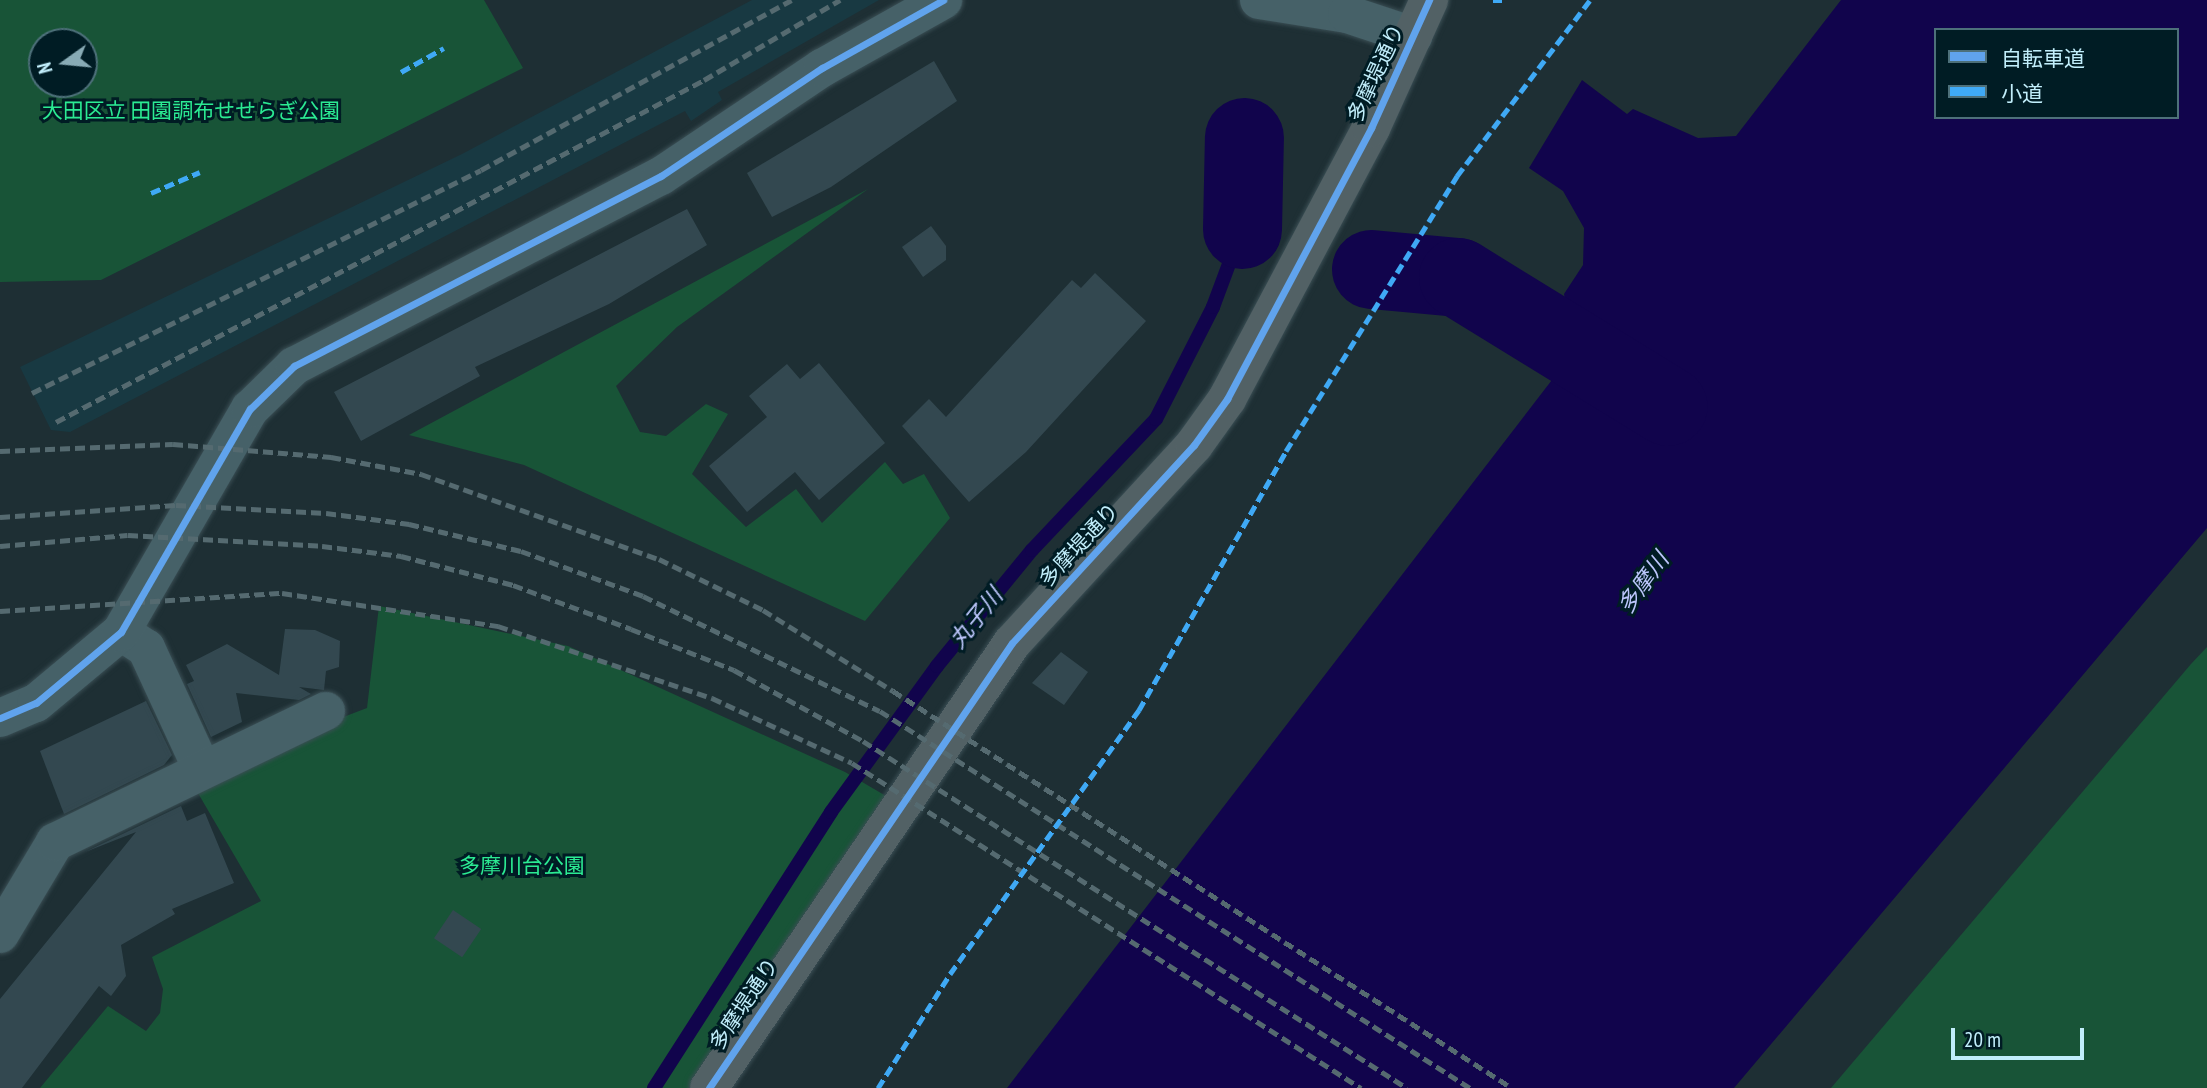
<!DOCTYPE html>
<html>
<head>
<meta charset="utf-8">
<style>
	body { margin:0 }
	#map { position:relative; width:2207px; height:1088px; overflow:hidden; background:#1e2f34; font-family:"PT Sans Narrow","Noto Sans JP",sans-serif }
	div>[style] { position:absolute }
	.built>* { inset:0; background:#183942 }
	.green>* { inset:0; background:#185437 }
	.water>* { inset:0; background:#11044c }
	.stream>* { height:14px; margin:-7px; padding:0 7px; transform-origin:7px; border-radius:7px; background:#11044c }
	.river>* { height:79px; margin:-39.5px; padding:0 39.5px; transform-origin:39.5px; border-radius:39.5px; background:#11044c }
	.building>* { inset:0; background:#334850; transform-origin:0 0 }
	.roads { filter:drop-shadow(0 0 2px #3a4e54) drop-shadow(0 0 2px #3a4e54) }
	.minor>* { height:38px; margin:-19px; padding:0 19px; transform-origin:19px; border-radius:19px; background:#466168 }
	.major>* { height:38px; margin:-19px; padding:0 19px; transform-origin:19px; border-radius:19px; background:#526165 }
	.rail>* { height:5px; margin-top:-2.5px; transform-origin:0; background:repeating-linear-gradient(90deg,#556a70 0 10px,transparent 0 15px) }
	.quiet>* { height:5px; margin-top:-2.5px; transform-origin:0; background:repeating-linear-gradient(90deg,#3fa9f5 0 10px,transparent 0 15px) }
	.cycleway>* { height:7px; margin:-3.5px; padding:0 3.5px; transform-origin:3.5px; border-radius:3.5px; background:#60a3ed }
	span { translate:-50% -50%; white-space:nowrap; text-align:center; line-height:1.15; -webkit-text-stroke:6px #001c24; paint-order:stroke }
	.street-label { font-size:21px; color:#c1eefb }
	.park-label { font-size:21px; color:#2beb93 }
	.water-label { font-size:23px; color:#bcc6fc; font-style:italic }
	.legend { position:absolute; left:1934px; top:28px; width:245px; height:91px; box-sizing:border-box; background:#001c24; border:2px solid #4d707a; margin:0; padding:9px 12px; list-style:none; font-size:21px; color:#c1eefb }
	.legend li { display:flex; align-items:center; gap:14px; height:35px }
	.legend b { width:35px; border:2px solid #4d707a }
	.north { position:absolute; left:28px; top:28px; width:70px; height:70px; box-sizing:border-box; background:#001c24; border:2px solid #4d707a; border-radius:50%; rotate:255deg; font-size:19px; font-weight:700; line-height:28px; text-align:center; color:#c1eefb }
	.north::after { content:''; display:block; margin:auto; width:24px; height:32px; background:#88abb5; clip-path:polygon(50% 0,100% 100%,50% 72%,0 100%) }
	.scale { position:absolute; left:1951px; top:1028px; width:133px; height:32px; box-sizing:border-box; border:4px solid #c1eefb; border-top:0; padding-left:9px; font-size:21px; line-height:24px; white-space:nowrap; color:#c1eefb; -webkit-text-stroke:5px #001c24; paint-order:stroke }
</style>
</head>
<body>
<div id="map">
	<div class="built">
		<i style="clip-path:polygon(752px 0,879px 0,718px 92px,722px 100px,691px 121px,685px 111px,70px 432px,51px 430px,20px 367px,462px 154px)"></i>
	</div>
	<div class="green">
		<i style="clip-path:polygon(evenodd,0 0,484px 0,523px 68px,101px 280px,0 282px,0 0,42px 42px,84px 42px,84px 84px,42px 84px,42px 42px)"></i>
		<i style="clip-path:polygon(868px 189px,677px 327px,616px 386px,640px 432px,666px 436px,706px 404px,728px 414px,692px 474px,746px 527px,796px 489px,822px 523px,885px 462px,903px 484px,924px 474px,950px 518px,865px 621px,524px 465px,409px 435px)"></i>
		<i style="clip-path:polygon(379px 606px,568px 646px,845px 772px,898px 803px,709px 1088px,40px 1088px,108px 1006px,146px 1031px,160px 1013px,163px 989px,152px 957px,261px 901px,188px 776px,367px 708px)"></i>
		<i style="clip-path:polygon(2207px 647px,2207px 1088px,1831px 1088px,2191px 664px)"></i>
	</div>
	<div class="water">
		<i style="clip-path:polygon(evenodd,1841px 0,2207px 0,2207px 528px,1734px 1088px,1007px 1088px,1575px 350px,1564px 294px,1583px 265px,1584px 228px,1563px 191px,1529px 168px,1582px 80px,1627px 114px,1633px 109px,1698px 138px,1736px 136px,1841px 0,1936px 30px,2177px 30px,2177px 117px,1936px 117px,1936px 30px)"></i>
	</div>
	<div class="stream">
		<i style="left:654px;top:1088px;width:328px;rotate:-57.3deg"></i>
		<i style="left:831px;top:812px;width:180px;rotate:-54deg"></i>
		<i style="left:937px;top:666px;width:150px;rotate:-50.7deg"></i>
		<i style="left:1032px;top:550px;width:180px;rotate:-46.6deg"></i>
		<i style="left:1156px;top:419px;width:126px;rotate:-63deg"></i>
		<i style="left:1213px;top:307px;width:83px;rotate:-69.6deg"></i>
		<i style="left:1242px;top:229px;width:18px;rotate:-3deg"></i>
	</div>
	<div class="river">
		<i style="left:1242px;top:229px;width:92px;rotate:-88.8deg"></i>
		<i style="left:1371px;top:269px;width:87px;rotate:5.3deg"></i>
		<i style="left:1458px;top:277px;width:246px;rotate:31.6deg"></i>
	</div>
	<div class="building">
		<i style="clip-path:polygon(934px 61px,957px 101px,831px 187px,772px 217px,747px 173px)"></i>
		<i style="clip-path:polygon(687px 209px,707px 245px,609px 304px,475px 367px,480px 376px,361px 441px,334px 392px)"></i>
		<i style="clip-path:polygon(931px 226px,946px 246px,946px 260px,923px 277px,902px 247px)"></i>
		<i style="clip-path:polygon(1095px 273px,1146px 321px,1026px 452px,969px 502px,902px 426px,929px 399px,946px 417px,1072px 280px,1081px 288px)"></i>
		<i style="clip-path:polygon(819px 363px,885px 443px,819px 500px,795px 472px,747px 512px,709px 466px,767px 417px,749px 396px,787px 364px,800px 379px)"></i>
		<i style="clip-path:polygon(285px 629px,315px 630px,340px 641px,339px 667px,326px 671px,324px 690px,299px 687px,311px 694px,299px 700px,236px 693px,242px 722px,211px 737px,187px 684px,194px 681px,186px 665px,227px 644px,279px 675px)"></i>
		<i style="clip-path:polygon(1061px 652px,1088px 672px,1064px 705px,1032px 683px)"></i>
		<i style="clip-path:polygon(146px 701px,172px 755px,164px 765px,64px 814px,40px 751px)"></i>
		<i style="clip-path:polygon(181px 806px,187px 821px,205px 813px,234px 883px,172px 909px,175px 914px,121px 945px,126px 976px,111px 996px,99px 986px,22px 1088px,0 1088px,0 999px,136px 832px,85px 852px)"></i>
		<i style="left:453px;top:910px;width:34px;height:34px;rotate:34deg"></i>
	</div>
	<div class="roads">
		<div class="minor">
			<i style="left:1259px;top:0;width:89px;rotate:9deg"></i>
			<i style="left:1347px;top:14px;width:70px;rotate:18.4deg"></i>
			<i style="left:121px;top:632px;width:30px;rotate:33deg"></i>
			<i style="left:146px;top:648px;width:133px;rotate:65.2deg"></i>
			<i style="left:0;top:718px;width:39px;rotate:-23deg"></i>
			<i style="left:36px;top:703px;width:111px;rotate:-39.9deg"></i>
			<i style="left:121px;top:632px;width:258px;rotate:-60deg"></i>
			<i style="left:250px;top:409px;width:62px;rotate:-44.3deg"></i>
			<i style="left:294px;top:366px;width:413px;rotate:-27.4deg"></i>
			<i style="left:661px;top:176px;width:194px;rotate:-33.9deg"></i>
			<i style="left:822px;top:68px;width:139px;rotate:-29.3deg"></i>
			<i style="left:0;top:934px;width:107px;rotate:-59.1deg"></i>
			<i style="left:55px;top:842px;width:301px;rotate:-25.8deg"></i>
		</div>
		<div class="major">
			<i style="left:709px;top:1088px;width:538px;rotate:-55.75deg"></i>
			<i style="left:1012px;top:643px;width:269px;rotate:-47.4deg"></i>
			<i style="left:1194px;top:445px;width:57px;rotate:-54.3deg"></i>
			<i style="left:1227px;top:399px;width:307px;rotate:-62deg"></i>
			<i style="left:1371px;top:128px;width:141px;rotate:-65.6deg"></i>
		</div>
	</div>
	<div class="rail">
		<i style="left:32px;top:393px;width:501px;rotate:-26.41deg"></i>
		<i style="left:481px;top:170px;width:354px;rotate:-28.7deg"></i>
		<i style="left:56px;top:422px;width:733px;rotate:-27.82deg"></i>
		<i style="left:704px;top:80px;width:158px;rotate:-30.5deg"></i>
		<i style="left:0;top:451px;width:173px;rotate:-2.3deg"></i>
		<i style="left:173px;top:444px;width:159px;rotate:4.7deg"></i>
		<i style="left:331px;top:457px;width:92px;rotate:10.7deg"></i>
		<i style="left:421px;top:474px;width:253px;rotate:19.7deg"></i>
		<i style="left:659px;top:559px;width:116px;rotate:26.1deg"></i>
		<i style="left:763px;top:610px;width:153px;rotate:31.9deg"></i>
		<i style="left:893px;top:691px;width:735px;rotate:32.67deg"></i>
		<i style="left:0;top:517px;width:176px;rotate:-3.9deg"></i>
		<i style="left:176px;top:505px;width:150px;rotate:3.1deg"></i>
		<i style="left:326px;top:513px;width:84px;rotate:7.5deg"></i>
		<i style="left:409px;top:524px;width:115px;rotate:13.6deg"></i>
		<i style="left:521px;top:551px;width:130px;rotate:20.2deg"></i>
		<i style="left:643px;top:596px;width:263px;rotate:25.9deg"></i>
		<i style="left:880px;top:711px;width:700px;rotate:32.58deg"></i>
		<i style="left:0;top:546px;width:128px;rotate:-4.9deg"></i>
		<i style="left:128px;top:535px;width:194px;rotate:3.2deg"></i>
		<i style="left:322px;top:546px;width:80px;rotate:7.2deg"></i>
		<i style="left:401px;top:556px;width:116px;rotate:14.5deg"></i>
		<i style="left:513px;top:585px;width:126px;rotate:20.4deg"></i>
		<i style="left:631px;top:629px;width:111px;rotate:21.7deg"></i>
		<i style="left:734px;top:670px;width:147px;rotate:28.8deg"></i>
		<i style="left:863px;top:741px;width:645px;rotate:32.53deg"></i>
		<i style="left:0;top:611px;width:283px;rotate:-3.7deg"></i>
		<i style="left:282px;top:593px;width:219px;rotate:8.7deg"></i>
		<i style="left:498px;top:626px;width:226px;rotate:18.6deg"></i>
		<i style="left:712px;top:698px;width:154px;rotate:24.9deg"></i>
		<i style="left:852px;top:763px;width:604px;rotate:32.56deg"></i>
	</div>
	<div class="quiet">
		<i style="left:1493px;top:0;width:9px"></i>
		<i style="left:401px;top:72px;width:49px;rotate:-29.2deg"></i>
		<i style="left:151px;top:193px;width:53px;rotate:-23.2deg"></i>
		<i style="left:878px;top:1088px;width:135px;rotate:-57.7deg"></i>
		<i style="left:950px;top:974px;width:325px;rotate:-54.4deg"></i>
		<i style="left:1139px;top:710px;width:298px;rotate:-60.4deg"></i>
		<i style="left:1286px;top:451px;width:324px;rotate:-58.1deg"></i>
		<i style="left:1457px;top:176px;width:221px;rotate:-52.9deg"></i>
	</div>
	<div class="cycleway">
		<i style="left:0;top:718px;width:39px;rotate:-23deg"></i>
		<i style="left:36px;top:703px;width:111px;rotate:-39.9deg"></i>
		<i style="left:121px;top:632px;width:258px;rotate:-60deg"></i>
		<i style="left:250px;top:409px;width:62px;rotate:-44.3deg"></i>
		<i style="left:294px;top:366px;width:413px;rotate:-27.4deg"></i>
		<i style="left:661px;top:176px;width:194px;rotate:-33.9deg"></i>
		<i style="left:822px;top:68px;width:139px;rotate:-29.3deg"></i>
		<i style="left:709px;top:1088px;width:538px;rotate:-55.75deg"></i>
		<i style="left:1012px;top:643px;width:269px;rotate:-47.4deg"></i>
		<i style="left:1194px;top:445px;width:57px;rotate:-54.3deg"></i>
		<i style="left:1227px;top:399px;width:307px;rotate:-62deg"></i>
		<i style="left:1371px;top:128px;width:141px;rotate:-65.6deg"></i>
	</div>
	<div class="street-label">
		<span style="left:1376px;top:73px;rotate:-65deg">多摩堤通り</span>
		<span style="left:1079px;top:545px;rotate:-47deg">多摩堤通り</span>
		<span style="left:744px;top:1004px;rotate:-56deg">多摩堤通り</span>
	</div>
	<div class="park-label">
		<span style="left:191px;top:111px">大田区立 田園調布せせらぎ公園</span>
		<span style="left:522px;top:866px">多摩川台公園</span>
	</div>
	<div class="water-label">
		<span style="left:1643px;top:583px;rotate:-54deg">多摩川</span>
		<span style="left:976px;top:618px;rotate:-51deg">丸子川</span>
	</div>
	<ul class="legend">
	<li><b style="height:9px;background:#60a3ed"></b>自転車道</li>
	<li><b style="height:9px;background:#3fa9f5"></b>小道</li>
	</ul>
	<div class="north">N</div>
	<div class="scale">20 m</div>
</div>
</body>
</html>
